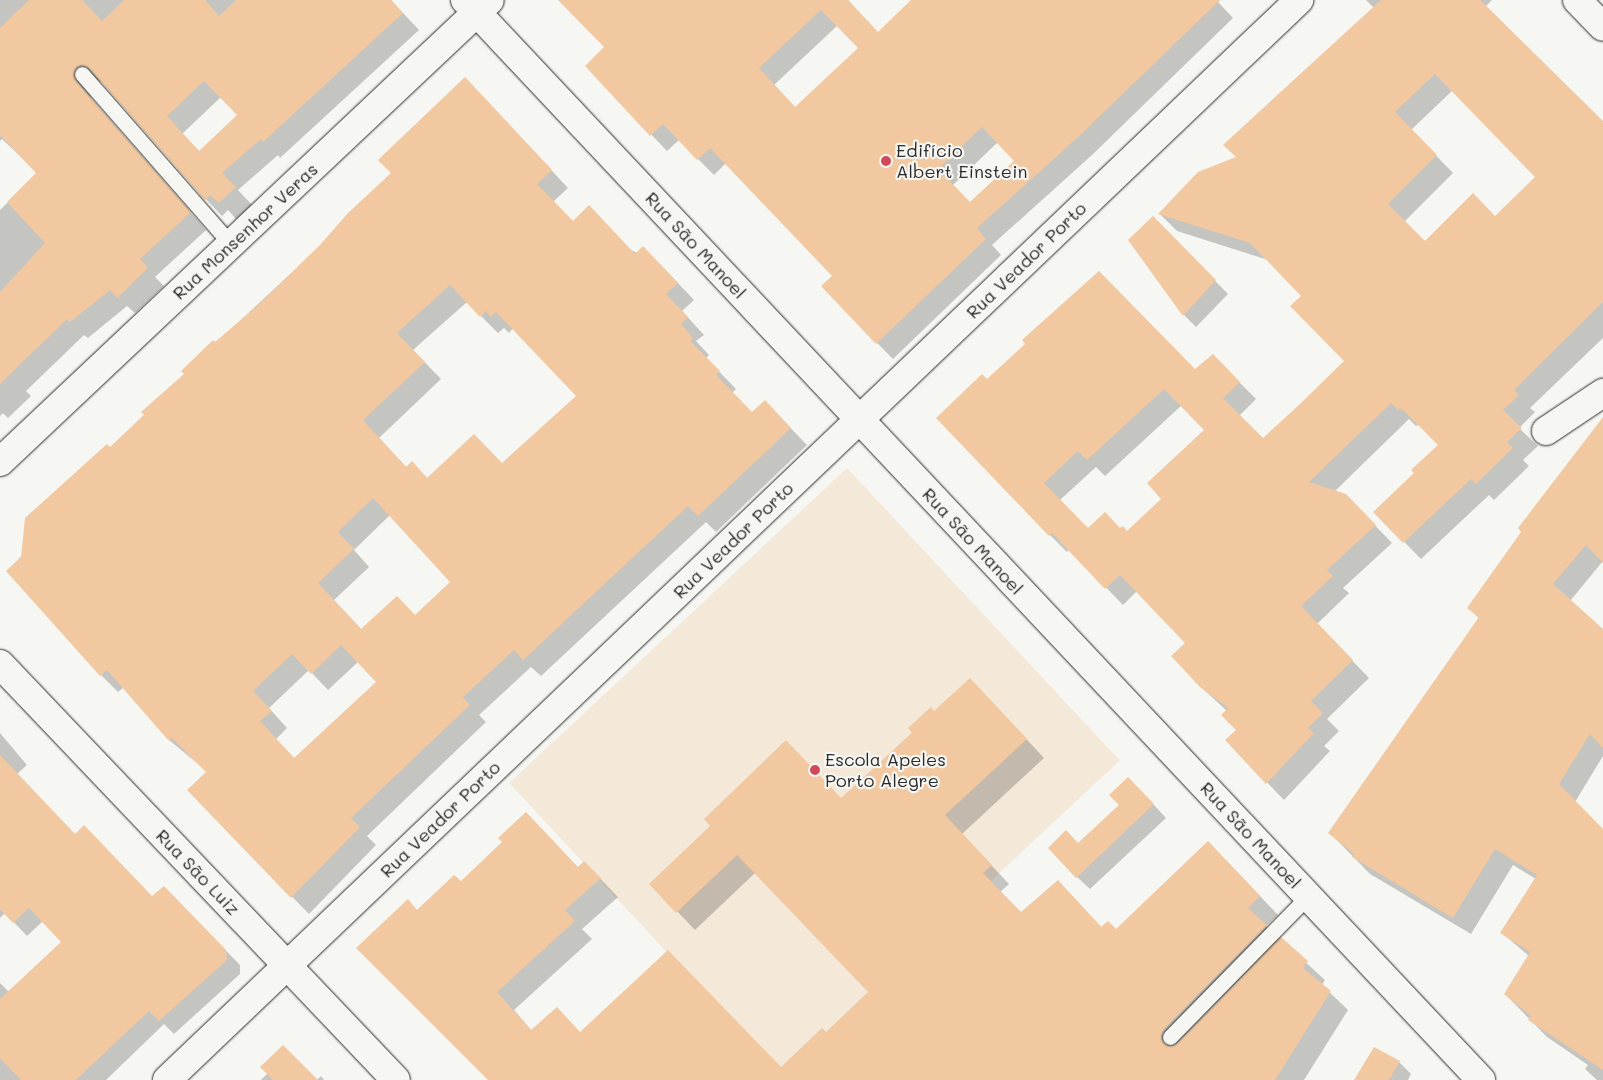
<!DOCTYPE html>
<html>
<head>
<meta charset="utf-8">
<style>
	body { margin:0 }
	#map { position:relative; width:1603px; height:1080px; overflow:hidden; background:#f6f6f2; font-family:Mali,sans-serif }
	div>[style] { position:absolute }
	.built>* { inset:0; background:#f4e8d9; transform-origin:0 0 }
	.shadow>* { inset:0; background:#0003 }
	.building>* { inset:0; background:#f1c8a0 }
	.roads { filter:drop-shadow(0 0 1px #2b2b2b) drop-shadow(0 0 1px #2b2b2b) }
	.lane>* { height:15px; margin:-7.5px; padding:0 7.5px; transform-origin:7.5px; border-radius:7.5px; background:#f6f6f2 }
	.street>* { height:28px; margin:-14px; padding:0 14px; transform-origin:14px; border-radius:14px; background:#f6f6f2 }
	.secondary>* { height:28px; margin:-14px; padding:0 14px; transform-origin:14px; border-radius:14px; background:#f6f6f2 }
	.dots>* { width:14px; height:14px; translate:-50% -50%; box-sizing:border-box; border:2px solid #f6f6f2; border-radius:50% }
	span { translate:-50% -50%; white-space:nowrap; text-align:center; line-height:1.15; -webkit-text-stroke:4.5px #f6f6f2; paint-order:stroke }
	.poi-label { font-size:18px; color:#2b2b2b }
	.left { translate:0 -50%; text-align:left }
	.street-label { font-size:18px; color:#2b2b2b }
</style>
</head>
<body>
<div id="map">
	<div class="built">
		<i style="left:847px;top:468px;width:400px;height:462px;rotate:47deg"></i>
	</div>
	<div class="shadow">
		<i style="clip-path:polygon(evenodd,0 0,391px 0,419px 30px,280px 158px,278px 155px,238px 190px,252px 205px,236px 219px,228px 210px,222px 216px,206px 199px,104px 83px,98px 81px,92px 84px,91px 98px,206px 230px,155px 277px,164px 286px,135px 313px,127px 306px,88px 338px,84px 335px,26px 391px,31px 396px,8px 418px,3px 413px,0 416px,0 210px,38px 173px,2px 139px,0 141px,0 0,221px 97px,239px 115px,200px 152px,182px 134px,221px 97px)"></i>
		<i style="clip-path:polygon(evenodd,560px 0,848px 0,878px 33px,913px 0,1220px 0,1218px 2px,1233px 18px,1092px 155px,992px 245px,1001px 255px,893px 359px,822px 287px,833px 276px,726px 163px,714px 175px,679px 140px,667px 151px,586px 66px,606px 47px,560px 0,838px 25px,859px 48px,796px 108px,774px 85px,838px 25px,560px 0,998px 142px,1016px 161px,970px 204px,953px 185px,998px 142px)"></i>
		<i style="clip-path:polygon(evenodd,1366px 0,1492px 0,1486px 6px,1603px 123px,1603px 338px,1530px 408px,1535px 412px,1519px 428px,1538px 446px,1523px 460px,1529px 466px,1494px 500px,1489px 495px,1421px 559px,1375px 512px,1416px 474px,1439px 445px,1419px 424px,1416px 426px,1409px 419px,1334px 492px,1363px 513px,1392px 543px,1343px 588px,1349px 593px,1317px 624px,1369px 678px,1327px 719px,1339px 731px,1324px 746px,1330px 751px,1284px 800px,1226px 740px,1237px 730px,1227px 711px,1201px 687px,1187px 643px,1137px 591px,1123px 605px,1069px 549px,1067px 552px,1050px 535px,987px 381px,1195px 371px,1230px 373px,1256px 399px,1239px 416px,1263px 440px,1346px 361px,1303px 296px,1268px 260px,1177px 231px,1160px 214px,1238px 158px,1374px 8px,1366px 0,1453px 90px,1537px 177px,1496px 217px,1425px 243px,1404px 222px,1453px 173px,1411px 130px,1453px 90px,1366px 0,1182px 405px,1206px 430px,1163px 499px,1127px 532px,1088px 530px,1060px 500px,1096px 467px,1105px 476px,1182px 405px)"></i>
		<i style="clip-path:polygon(evenodd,482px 96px,568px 188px,553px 202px,573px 222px,660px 264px,694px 300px,682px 311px,704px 335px,696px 341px,709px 355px,706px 358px,736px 389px,732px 393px,752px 414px,781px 418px,807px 445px,716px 532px,706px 522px,541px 676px,531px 667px,479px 715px,486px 722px,367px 836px,376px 845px,309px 914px,188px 790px,208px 772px,169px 740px,124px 687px,118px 692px,101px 675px,8px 572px,110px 449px,215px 344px,482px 96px,467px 302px,498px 333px,504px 328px,509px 333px,513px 328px,578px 396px,502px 464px,428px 479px,412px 463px,407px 468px,379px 438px,441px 379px,413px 350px,467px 302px,482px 96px,390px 515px,451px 582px,415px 616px,362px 630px,334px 600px,369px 567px,354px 550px,390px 515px,482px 96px,358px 662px,377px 682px,295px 759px,276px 739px,287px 728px,269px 708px,309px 670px,328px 690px,358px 662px)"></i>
		<i style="clip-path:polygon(1153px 217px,1228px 294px,1196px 327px,1184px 315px)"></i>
		<i style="clip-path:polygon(1603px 445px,1603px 561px,1570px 601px,1603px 630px,1603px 756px,1575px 802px,1603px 830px,1603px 1080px,1597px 1080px,1585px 1069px,1588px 1065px,1547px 1037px,1505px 994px,1529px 956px,1502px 933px,1536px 879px,1513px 865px,1471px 934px,1370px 874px,1330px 833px,1480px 619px,1468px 608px)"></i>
		<i style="clip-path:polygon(970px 679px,1044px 758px,962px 834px,1009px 884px,1000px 892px,1021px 914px,1076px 900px,1102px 928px,1116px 931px,1226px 860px,1278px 915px,1266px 926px,1325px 980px,1322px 985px,1348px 1010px,1304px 1080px,490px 1080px,418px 911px,461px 883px,578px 868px,584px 862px,618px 897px,582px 929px,592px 939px,514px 1010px,532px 1031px,581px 1033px,781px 1069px,826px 1034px,870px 992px,756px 872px,695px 930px,651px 884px,841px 799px)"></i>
		<i style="clip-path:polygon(0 733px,27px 765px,17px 774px,75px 835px,153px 898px,164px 887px,240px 965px,240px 974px,174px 1034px,164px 1024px,106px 1080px,0 1080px,0 983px,9px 992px,63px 942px,43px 921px,27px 936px,5px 913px,0 918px)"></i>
		<i style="clip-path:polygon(1141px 791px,1166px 818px,1090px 889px,1077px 877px,1078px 845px)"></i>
		<i style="clip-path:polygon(1399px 1062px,1411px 1074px,1408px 1080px,1355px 1080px)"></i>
		<i style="clip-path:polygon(268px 1073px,316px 1080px,261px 1080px)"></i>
		<i style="clip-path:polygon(321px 1076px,324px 1080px,317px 1080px)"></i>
	</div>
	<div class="building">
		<i style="clip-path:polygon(evenodd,29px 0,82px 0,102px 21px,124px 0,205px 0,219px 16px,236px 0,391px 0,403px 13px,263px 142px,261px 139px,222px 173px,236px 187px,219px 203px,210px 195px,205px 200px,89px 68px,81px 65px,76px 67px,75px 80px,191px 212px,140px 259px,148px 268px,117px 298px,110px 290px,70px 322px,67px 319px,0 384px,0 292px,45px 243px,7px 202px,36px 173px,0 135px,0 28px,29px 0,204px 81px,237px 115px,199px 151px,167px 116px,204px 81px)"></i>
		<i style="clip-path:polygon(evenodd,558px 0,848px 0,878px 32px,911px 0,1220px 0,1076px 139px,977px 228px,986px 239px,876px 344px,821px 286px,832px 276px,710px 148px,697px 160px,663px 124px,650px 136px,585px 66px,604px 47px,558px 0,821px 10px,858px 48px,795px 107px,759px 68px,821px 10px,558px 0,982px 127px,1014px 161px,970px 202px,938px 169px,982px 127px)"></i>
		<i style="clip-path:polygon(evenodd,1381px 0,1480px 0,1603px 121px,1603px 302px,1514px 390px,1519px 395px,1503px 410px,1522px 428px,1507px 442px,1513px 448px,1476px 484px,1471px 479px,1403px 543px,1373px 512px,1414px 473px,1411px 470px,1438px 445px,1401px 408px,1398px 410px,1391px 403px,1309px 482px,1346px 494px,1376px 525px,1327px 570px,1333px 576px,1301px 606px,1353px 660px,1311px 701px,1323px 713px,1308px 728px,1314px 733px,1266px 784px,1225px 740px,1236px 730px,1221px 715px,1228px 708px,1200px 687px,1171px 656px,1185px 643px,1120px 575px,1105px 589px,1052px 533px,1049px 536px,936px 418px,982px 374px,987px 379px,1025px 344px,1022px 340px,1099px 271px,1195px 369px,1213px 354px,1240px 382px,1223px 398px,1263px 438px,1299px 405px,1344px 361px,1290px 306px,1301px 296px,1250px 243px,1158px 214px,1198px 172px,1236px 157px,1223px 145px,1381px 0,1435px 74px,1535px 177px,1495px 216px,1473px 193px,1425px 241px,1388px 204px,1437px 155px,1395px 112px,1435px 74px,1381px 0,1164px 389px,1204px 430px,1147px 483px,1161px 499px,1127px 531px,1123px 526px,1120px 528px,1105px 512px,1088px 528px,1044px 483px,1078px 451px,1087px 460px,1164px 389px)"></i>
		<i style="clip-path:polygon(evenodd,465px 77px,552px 170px,537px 184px,573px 221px,589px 205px,635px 254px,643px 246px,678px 283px,666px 294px,688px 317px,681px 324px,693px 338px,690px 341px,720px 371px,716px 375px,752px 412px,765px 400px,791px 428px,698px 516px,688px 506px,523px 660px,514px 650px,463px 697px,470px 705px,351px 818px,360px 827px,291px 898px,187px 790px,206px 772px,172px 738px,169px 741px,107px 670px,100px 676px,6px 571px,21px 557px,25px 518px,107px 444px,110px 447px,144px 415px,141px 412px,184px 374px,181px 371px,213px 340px,215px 342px,256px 307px,320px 245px,348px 213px,391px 173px,378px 160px,465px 77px,450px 285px,480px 317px,486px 311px,491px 317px,496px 312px,576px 396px,502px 463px,474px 434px,427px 478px,412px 461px,406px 467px,363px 420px,425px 362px,397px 333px,450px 285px,465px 77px,373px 498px,450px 582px,415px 615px,397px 596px,361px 629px,318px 583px,354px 549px,338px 532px,373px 498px,465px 77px,341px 645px,376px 682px,294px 758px,260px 721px,272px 711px,253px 691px,292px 654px,311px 674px,341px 645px)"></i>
		<i style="clip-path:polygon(1153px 216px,1216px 280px,1183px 316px,1128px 240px)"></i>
		<i style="clip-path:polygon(1603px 417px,1603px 563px,1586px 545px,1553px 584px,1603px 629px,1603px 748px,1590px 734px,1559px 784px,1603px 829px,1603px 1070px,1528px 1020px,1531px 1016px,1504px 994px,1530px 952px,1500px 933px,1537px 875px,1495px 849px,1453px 918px,1352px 857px,1354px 854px,1328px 833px,1479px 617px,1467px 608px,1521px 532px,1518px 528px)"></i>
		<i style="clip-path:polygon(970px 678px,1027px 739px,945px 815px,992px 865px,983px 873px,1021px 912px,1058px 880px,1101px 927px,1108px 921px,1116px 929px,1208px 841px,1260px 896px,1248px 908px,1267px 925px,1163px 1030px,1161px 1039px,1167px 1046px,1177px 1044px,1281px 937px,1308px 961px,1303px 968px,1331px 991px,1275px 1080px,488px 1080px,356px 948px,408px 899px,417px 910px,454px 875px,461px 881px,502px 842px,498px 838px,526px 812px,578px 867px,584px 861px,601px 878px,565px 910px,575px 921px,497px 992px,531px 1030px,557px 1007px,580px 1032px,668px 950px,781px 1067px,822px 1028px,826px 1032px,868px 992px,737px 855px,676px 913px,649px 884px,710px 826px,704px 819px,786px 740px,841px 798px,912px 733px,908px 728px,931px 707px,934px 711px)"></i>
		<i style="clip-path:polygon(0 755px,75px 834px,84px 825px,152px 896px,164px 886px,226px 950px,227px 960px,159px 1021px,149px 1011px,76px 1080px,21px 1080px,0 1058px,0 999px,61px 942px,29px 908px,13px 923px,0 909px)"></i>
		<i style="clip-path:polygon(1128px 777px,1154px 804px,1076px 878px,1048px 848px,1066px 830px,1078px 843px,1119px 805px,1109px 795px)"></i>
		<i style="clip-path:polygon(283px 1045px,318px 1080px,273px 1080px,260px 1067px)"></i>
		<i style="clip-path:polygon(1374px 1047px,1400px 1061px,1389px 1080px,1354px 1080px)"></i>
	</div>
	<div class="roads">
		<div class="lane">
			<i style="left:82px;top:74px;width:226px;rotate:48.8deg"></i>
			<i style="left:1170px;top:1037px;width:197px;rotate:-45.6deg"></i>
		</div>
		<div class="street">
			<i style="left:1577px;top:0;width:37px;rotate:46deg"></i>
			<i style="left:1546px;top:431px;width:69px;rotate:-33.7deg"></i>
			<i style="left:0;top:664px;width:574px;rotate:46.41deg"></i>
			<i style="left:167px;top:1080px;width:1565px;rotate:-43.65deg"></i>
		</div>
		<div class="secondary">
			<i style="left:465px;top:0;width:1483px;rotate:46.75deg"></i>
			<i style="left:0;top:462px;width:673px;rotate:-43.32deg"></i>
		</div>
	</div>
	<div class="dots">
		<i style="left:886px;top:161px;background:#d1495b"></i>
		<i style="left:815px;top:770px;background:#d1495b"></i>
	</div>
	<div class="poi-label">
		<span class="left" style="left:896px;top:161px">Edifício<br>Albert Einstein</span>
		<span class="left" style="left:825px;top:770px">Escola Apeles<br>Porto Alegre</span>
	</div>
	<div class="street-label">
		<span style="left:245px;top:231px;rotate:-43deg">Rua Monsenhor Veras</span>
		<span style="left:696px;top:245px;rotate:47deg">Rua São Manoel</span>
		<span style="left:1026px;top:260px;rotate:-44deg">Rua Veador Porto</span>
		<span style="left:733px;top:540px;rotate:-44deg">Rua Veador Porto</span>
		<span style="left:973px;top:541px;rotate:47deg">Rua São Manoel</span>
		<span style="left:440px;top:819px;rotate:-44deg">Rua Veador Porto</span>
		<span style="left:1251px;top:835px;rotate:47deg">Rua São Manoel</span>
		<span style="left:198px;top:872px;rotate:46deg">Rua São Luiz</span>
	</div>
</div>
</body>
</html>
